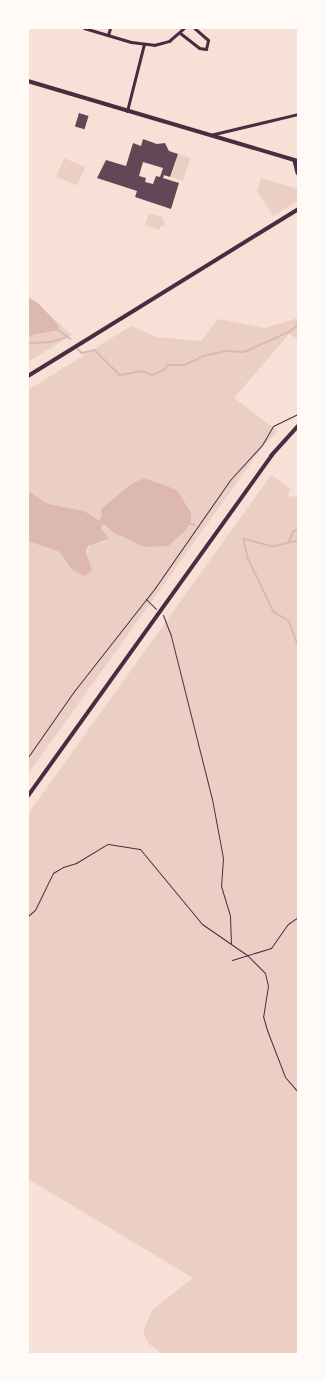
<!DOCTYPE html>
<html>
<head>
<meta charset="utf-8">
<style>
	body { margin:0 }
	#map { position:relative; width:326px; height:1382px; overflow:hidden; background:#f7e1d7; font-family:"Archivo Narrow",sans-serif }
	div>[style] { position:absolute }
	.green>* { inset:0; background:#ebcfc5; transform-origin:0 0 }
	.water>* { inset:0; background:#dcb8b0 }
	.stream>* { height:1.5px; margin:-0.75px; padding:0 0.75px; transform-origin:0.75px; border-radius:0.75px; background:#dcb8b0 }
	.building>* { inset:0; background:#644757; transform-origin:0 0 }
	.path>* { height:1px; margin:-0.5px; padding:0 0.5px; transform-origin:0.5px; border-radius:0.5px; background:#4a2c40 }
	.minor>* { height:3px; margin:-1.5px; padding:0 1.5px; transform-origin:1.5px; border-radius:1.5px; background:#4a2c40 }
	.tertiary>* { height:3.5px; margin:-1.75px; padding:0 1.75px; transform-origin:1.75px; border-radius:1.75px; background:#4a2c40 }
	.secondary>* { height:4px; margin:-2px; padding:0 2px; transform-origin:2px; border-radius:2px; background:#4a2c40 }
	span { translate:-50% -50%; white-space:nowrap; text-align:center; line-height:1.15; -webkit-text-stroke:3px #fffaf5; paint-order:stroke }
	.frame { position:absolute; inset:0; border:29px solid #fffaf5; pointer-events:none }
</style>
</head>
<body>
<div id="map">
	<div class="green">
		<i style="left:178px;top:154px;width:13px;height:24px;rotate:18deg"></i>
		<i style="left:64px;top:158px;width:23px;height:20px;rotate:23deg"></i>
		<i style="clip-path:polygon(261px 178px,298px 189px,298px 201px,273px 216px,257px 191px)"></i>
		<i style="clip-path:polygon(149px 213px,162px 217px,166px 226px,160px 227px,159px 230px,145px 225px)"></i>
		<i style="clip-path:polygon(28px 299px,34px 301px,72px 335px,28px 362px)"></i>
		<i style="clip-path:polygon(298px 318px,298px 339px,289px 334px,234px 398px,278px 431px,263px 446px,28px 774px,28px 541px,57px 549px,64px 555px,87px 554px,90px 544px,105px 542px,109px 539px,101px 528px,106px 524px,116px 534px,161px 548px,101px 519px,48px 504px,28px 491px,28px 390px,131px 326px,157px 337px,201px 341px,218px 319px,265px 328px)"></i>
		<i style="clip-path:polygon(271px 475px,290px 488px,288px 496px,298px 497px,298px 1354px,162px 1354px,148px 1343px,143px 1332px,152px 1310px,193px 1278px,28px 1179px,28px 814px)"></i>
	</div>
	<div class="water">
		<i style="clip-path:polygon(28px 297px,38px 303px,54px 320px,59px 327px,58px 330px,28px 336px)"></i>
		<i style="clip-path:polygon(144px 478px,177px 490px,191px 513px,191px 521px,186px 530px,168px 546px,145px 547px,114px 533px,104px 524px,101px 528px,109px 539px,88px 546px,86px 552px,92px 570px,85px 576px,71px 569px,60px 552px,28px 541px,28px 491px,48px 504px,84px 511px,99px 520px,102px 516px,101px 509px,130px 485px)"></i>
	</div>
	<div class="stream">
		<i style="left:57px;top:329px;width:17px;rotate:36deg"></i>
		<i style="left:28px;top:343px;width:23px;rotate:-2deg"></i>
		<i style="left:51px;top:342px;width:17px;rotate:-17deg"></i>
		<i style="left:78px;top:349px;width:6px;rotate:45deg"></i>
		<i style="left:82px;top:353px;width:13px;rotate:-13deg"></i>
		<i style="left:95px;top:350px;width:35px;rotate:45deg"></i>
		<i style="left:120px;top:375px;width:22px;rotate:-10deg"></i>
		<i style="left:142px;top:371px;width:12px;rotate:20deg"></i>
		<i style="left:153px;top:375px;width:12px;rotate:-24deg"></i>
		<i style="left:164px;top:370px;width:6px;rotate:-51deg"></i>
		<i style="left:168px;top:365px;width:16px"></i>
		<i style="left:184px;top:365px;width:22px;rotate:-24deg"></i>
		<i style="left:204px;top:356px;width:22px;rotate:-13deg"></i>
		<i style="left:225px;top:351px;width:19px;rotate:3deg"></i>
		<i style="left:244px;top:352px;width:49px;rotate:-24deg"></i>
		<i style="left:289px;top:332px;width:11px;rotate:-38deg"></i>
		<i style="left:188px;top:523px;width:7px;rotate:16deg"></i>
		<i style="left:298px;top:541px;width:26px;rotate:167deg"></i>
		<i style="left:273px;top:547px;width:30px;rotate:-165deg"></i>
		<i style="left:244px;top:539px;width:19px;rotate:78deg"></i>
		<i style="left:248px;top:558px;width:60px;rotate:64.3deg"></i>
		<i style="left:274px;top:612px;width:17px;rotate:31deg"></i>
		<i style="left:289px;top:621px;width:25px;rotate:69deg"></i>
		<i style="left:288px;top:544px;width:13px;rotate:-67deg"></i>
		<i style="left:293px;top:532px;width:6px;rotate:-31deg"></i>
	</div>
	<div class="building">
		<i style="left:79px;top:113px;width:10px;height:14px;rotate:17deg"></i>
		<i style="clip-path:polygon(evenodd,143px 139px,157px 144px,165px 143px,169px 151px,178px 154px,170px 177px,164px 175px,163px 178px,179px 183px,171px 209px,135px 197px,137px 191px,97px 178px,106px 160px,126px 166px,133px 143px,141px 146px,143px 139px,143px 162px,163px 168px,160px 177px,156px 176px,153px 184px,145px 182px,146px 178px,139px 176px,143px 162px)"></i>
	</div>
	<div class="path">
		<i style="left:146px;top:599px;width:14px;rotate:45deg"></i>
		<i style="left:163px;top:615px;width:22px;rotate:69deg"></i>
		<i style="left:171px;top:636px;width:168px;rotate:75.9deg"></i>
		<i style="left:212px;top:799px;width:60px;rotate:79.4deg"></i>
		<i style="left:223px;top:858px;width:28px;rotate:94deg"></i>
		<i style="left:221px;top:886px;width:31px;rotate:73deg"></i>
		<i style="left:230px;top:916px;width:27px;rotate:88deg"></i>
		<i style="left:28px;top:757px;width:82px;rotate:-55deg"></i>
		<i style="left:75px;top:690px;width:130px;rotate:-51.9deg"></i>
		<i style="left:155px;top:588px;width:131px;rotate:-55.2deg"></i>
		<i style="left:230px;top:480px;width:47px;rotate:-47.6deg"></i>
		<i style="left:262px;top:445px;width:22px;rotate:-60deg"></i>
		<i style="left:273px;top:426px;width:28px;rotate:-26deg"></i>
		<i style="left:28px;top:916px;width:9px;rotate:-41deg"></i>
		<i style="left:35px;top:910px;width:41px;rotate:-64.1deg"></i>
		<i style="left:53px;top:873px;width:12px;rotate:-31deg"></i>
		<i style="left:63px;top:867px;width:14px;rotate:-17deg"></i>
		<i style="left:76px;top:863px;width:37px;rotate:-31deg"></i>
		<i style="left:108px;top:844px;width:32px;rotate:9deg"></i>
		<i style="left:140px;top:849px;width:97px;rotate:50.4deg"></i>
		<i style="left:202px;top:924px;width:55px;rotate:34.6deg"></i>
		<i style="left:247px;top:955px;width:25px;rotate:45deg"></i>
		<i style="left:265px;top:973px;width:13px;rotate:77deg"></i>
		<i style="left:268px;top:986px;width:30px;rotate:99deg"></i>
		<i style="left:263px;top:1016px;width:15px;rotate:74deg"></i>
		<i style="left:267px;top:1030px;width:50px;rotate:69deg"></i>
		<i style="left:285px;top:1077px;width:20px;rotate:49deg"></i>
		<i style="left:232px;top:960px;width:41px;rotate:-17.1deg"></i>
		<i style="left:271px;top:948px;width:29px;rotate:-55deg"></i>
		<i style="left:288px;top:924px;width:12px;rotate:-35deg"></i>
	</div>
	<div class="minor">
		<i style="left:84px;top:28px;width:49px;rotate:16.6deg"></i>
		<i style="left:131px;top:42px;width:23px;rotate:7deg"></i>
		<i style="left:154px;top:45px;width:16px;rotate:-15deg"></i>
		<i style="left:169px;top:41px;width:20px;rotate:-41deg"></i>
		<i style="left:180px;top:33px;width:24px;rotate:38deg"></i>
		<i style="left:199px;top:48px;width:7px;rotate:8deg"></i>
		<i style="left:206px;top:49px;width:9px;rotate:-77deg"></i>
		<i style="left:208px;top:40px;width:18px;rotate:-139deg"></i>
		<i style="left:108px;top:35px;width:7px;rotate:-74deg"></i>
		<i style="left:127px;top:111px;width:69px;rotate:-75.8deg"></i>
		<i style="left:210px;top:135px;width:90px;rotate:-13.4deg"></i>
	</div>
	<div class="tertiary">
		<i style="left:28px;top:81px;width:282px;rotate:16.5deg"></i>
		<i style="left:295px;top:161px;width:12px;rotate:76deg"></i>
		<i style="left:28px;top:796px;width:418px;rotate:-54.4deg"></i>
		<i style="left:271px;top:456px;width:40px;rotate:-48deg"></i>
	</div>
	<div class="secondary">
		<i style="left:28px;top:376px;width:317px;rotate:-31.7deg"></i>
	</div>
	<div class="frame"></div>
</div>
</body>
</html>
